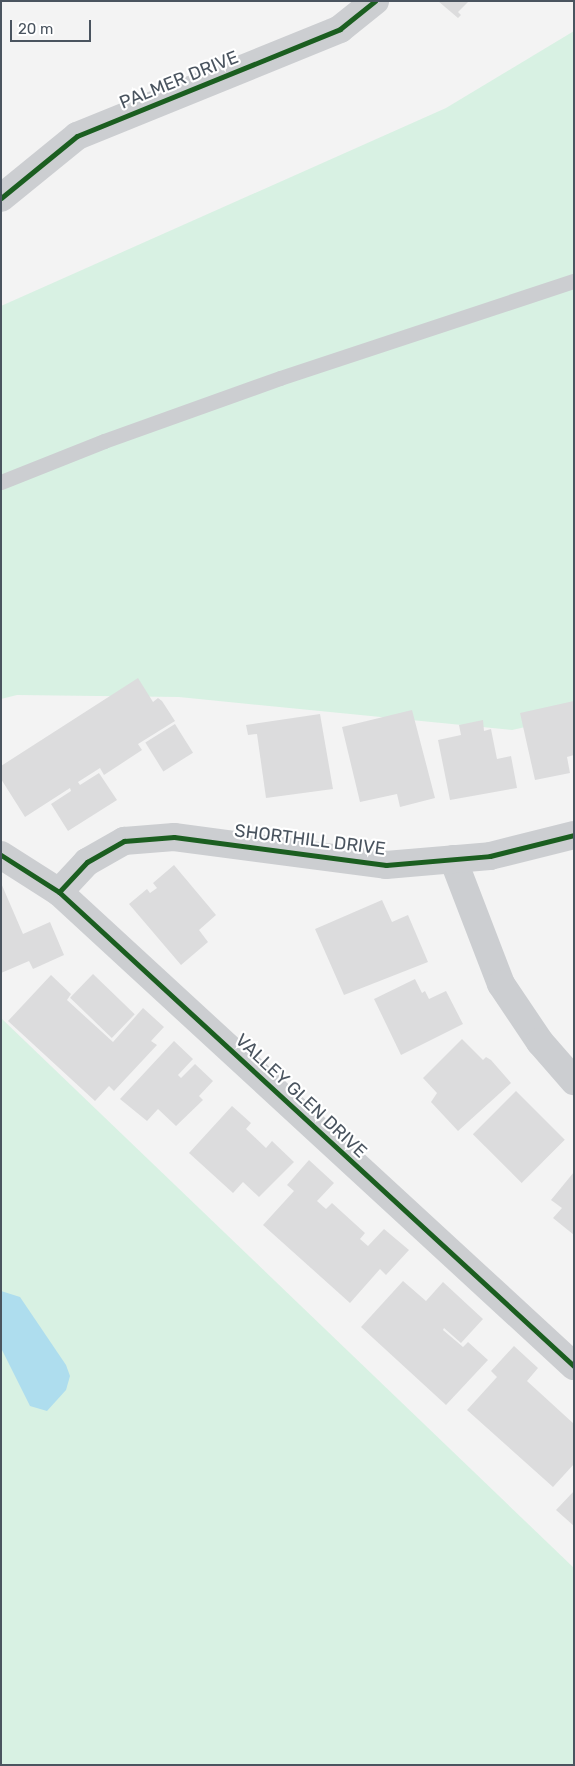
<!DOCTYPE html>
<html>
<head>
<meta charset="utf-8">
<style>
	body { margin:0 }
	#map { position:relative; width:575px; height:1766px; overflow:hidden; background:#f3f3f3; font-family:Rubik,sans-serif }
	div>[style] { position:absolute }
	.green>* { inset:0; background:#d8f1e3 }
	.water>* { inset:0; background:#aeddee }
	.building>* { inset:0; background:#dcdcdd; transform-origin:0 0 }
	.service>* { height:15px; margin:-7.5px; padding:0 7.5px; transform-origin:7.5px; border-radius:7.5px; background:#ccced1 }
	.minor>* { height:28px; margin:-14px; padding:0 14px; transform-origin:14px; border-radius:14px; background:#ccced1 }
	.cycleway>* { height:5px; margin:-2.5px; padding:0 2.5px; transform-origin:2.5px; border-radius:2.5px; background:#1b5e20 }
	span { translate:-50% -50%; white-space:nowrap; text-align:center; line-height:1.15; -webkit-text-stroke:4.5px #fff; paint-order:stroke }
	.street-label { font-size:18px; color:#4a545f }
	.frame { position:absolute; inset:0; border:2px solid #4a545f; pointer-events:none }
	.scale { position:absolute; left:10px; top:20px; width:81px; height:22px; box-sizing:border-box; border:2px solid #4a545f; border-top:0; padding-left:6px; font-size:15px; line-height:18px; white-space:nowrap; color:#4a545f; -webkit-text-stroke:4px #fff; paint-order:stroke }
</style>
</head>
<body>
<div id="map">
	<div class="green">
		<i style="clip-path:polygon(574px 31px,574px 716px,512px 730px,179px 697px,17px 695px,1px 699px,1px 306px,446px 108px)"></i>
		<i style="clip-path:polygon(1px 1018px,574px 1568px,574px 1765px,1px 1765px)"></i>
	</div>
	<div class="water">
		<i style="clip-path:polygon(1px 1291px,20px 1297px,66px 1365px,70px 1376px,66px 1390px,47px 1411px,30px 1406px,1px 1348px)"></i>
	</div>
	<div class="building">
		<i style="clip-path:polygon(438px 1px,469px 1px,458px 12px,461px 15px,458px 18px)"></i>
		<i style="clip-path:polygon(138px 678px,153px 702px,158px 698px,162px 701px,175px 721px,138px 744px,142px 750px,104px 775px,100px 768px,78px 782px,80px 785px,99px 773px,117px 800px,68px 831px,51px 804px,71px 791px,70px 788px,25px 817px,1px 779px,1px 766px)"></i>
		<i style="clip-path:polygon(574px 701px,574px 755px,567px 757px,570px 773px,535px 780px,520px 713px)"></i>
		<i style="clip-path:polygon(412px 710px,435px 798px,400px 807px,397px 794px,360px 802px,342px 727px)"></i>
		<i style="clip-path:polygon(320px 714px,333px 789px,266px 798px,257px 734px,248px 735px,246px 725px)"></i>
		<i style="clip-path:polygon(483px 720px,484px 731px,491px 729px,497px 759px,511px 756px,517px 788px,450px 800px,438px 740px,461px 735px,459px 725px)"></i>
		<i style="left:175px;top:724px;width:34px;height:35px;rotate:58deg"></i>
		<i style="clip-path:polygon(174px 865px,216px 915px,199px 930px,208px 942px,181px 965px,129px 904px,147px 889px,150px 893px,157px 888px,153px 883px)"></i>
		<i style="clip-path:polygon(1px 883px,23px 934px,50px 922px,64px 955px,33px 969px,29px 961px,1px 973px)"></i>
		<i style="clip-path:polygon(382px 900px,392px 922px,408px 915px,428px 962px,344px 995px,315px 929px)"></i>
		<i style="left:93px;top:974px;width:58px;height:33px;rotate:44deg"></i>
		<i style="clip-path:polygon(51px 975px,71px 994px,67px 1000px,113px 1042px,143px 1008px,164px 1027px,151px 1041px,157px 1045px,114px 1091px,109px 1086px,95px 1101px,8px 1021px)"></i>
		<i style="clip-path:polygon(415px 979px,422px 993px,425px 991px,429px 999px,446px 991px,463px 1024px,401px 1055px,374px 999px)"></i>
		<i style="clip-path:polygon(462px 1039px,483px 1060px,486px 1057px,491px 1060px,511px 1083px,458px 1131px,431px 1102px,437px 1093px,423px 1078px)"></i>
		<i style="clip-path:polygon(174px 1041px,193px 1059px,178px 1075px,181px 1078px,195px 1064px,213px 1081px,199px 1096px,203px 1100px,176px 1126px,158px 1109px,147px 1121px,120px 1099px)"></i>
		<i style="left:516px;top:1091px;width:69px;height:61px;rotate:45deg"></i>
		<i style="clip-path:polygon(232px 1106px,251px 1123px,246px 1129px,266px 1148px,272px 1141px,294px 1162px,259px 1197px,243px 1182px,233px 1193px,189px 1153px)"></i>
		<i style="clip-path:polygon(309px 1160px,334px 1183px,317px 1201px,326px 1209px,332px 1203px,365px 1233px,360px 1239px,368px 1246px,384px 1229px,409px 1250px,386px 1275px,380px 1269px,350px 1303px,263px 1225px,294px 1191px,287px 1185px)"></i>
		<i style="clip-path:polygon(574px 1172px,574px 1235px,553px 1218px,562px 1208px,551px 1200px)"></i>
		<i style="clip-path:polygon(403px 1281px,426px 1301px,443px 1282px,483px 1319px,461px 1343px,444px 1328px,443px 1330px,463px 1347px,468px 1342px,488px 1360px,446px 1405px,361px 1327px)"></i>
		<i style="clip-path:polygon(514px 1346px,538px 1368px,527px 1381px,574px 1424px,574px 1464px,553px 1487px,467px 1410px,497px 1377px,491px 1371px)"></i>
		<i style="clip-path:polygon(574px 1491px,574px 1526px,556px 1510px)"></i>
	</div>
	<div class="service">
		<i style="left:1px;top:482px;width:111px;rotate:-21.7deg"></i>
		<i style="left:104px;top:441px;width:187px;rotate:-19.7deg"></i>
		<i style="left:280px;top:378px;width:310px;rotate:-18.3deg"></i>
	</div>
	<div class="minor">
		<i style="left:1px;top:198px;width:98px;rotate:-39.2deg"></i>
		<i style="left:77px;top:136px;width:284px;rotate:-22.1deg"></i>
		<i style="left:340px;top:29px;width:45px;rotate:-38.7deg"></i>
		<i style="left:1px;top:855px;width:69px;rotate:32.5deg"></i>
		<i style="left:59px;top:892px;width:700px;rotate:42.63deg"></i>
		<i style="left:453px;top:859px;width:134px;rotate:69deg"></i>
		<i style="left:501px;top:984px;width:70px;rotate:56.1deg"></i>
		<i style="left:540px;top:1042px;width:52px;rotate:48.9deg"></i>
		<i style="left:59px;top:892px;width:41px;rotate:-47deg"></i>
		<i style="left:87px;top:862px;width:43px;rotate:-29.6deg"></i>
		<i style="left:124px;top:841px;width:50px;rotate:-4.6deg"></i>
		<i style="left:174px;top:837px;width:214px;rotate:7.5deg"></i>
		<i style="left:386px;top:865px;width:104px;rotate:-4.9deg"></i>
		<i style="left:490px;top:856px;width:87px;rotate:-14deg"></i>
	</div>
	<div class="cycleway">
		<i style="left:1px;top:198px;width:98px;rotate:-39.2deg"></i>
		<i style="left:77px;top:136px;width:284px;rotate:-22.1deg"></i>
		<i style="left:340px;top:29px;width:45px;rotate:-38.7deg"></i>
		<i style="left:1px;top:855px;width:69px;rotate:32.5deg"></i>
		<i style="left:59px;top:892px;width:700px;rotate:42.63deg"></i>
		<i style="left:59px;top:892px;width:41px;rotate:-47deg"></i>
		<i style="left:87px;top:862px;width:43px;rotate:-29.6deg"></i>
		<i style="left:124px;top:841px;width:50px;rotate:-4.6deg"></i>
		<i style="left:174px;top:837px;width:214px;rotate:7.5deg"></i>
		<i style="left:386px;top:865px;width:104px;rotate:-4.9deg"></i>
		<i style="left:490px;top:856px;width:87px;rotate:-14deg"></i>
	</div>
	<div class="street-label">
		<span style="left:179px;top:80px;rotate:-22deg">PALMER DRIVE</span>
		<span style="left:310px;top:840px;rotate:7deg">SHORTHILL DRIVE</span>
		<span style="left:301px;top:1096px;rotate:43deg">VALLEY GLEN DRIVE</span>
	</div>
	<div class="frame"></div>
	<div class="scale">20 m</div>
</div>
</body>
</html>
